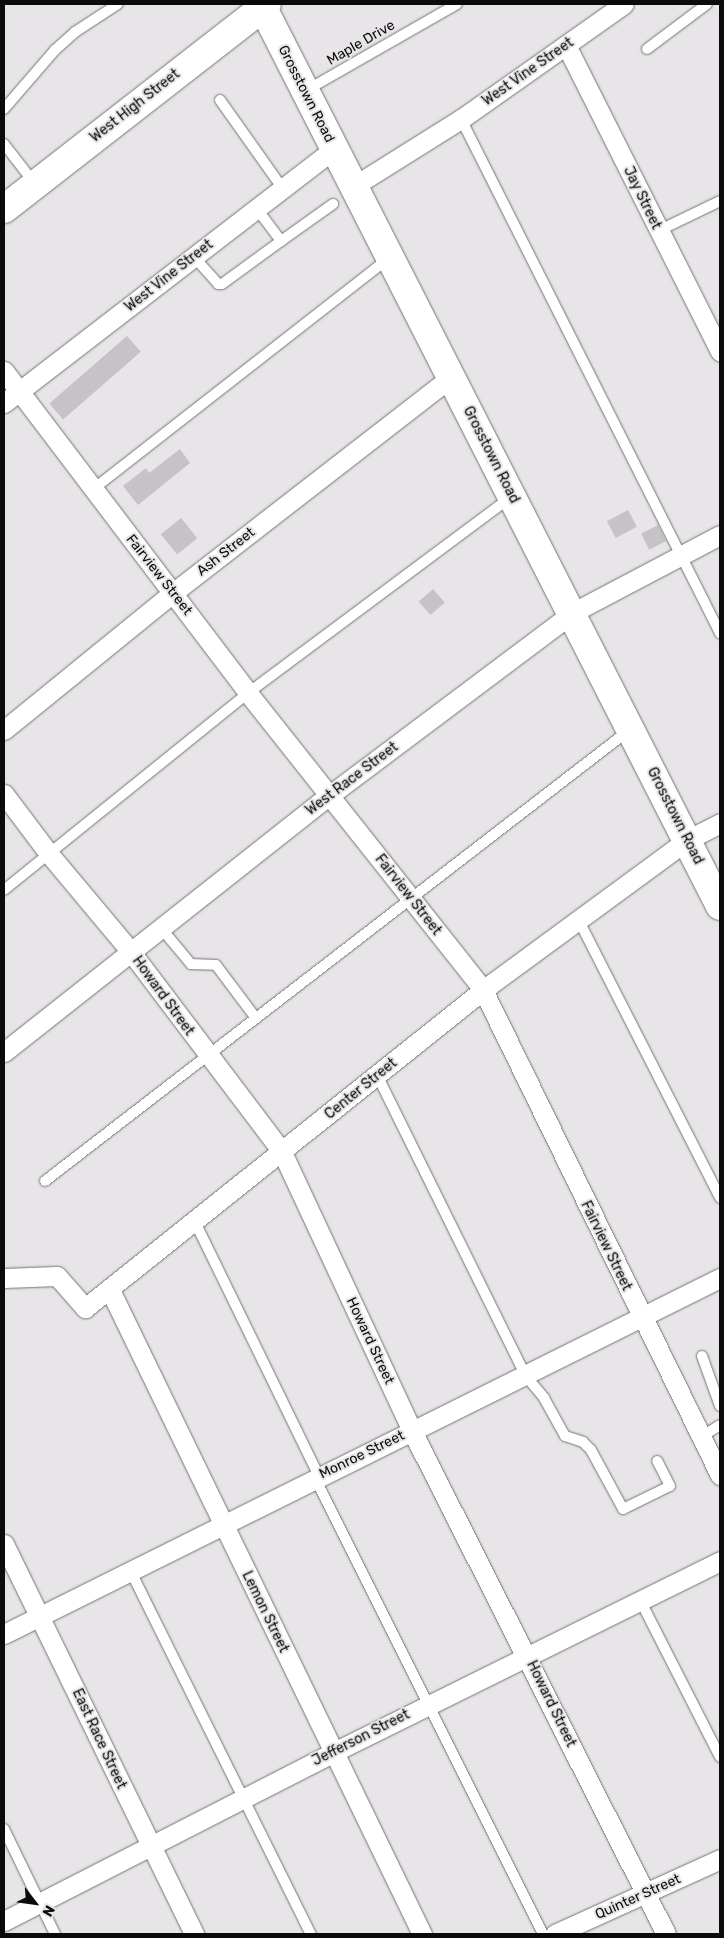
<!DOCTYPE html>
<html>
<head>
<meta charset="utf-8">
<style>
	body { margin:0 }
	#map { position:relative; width:724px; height:1938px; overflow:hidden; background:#e8e5e8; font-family:Rubik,sans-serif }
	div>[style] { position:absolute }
	.building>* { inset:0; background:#c5c3c5; transform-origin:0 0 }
	.roads { filter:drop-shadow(0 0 1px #757375) drop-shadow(0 0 1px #757375) }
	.lane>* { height:10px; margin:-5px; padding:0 5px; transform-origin:5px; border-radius:5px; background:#fff }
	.street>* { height:19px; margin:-9.5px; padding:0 9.5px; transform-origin:9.5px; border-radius:9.5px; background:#fff }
	.secondary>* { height:28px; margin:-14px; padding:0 14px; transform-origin:14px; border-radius:14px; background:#fff }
	.primary>* { height:28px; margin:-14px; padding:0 14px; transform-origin:14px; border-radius:14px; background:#fff }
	span { translate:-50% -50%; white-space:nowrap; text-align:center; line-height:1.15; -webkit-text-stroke:4px #e8e5e8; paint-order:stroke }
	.street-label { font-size:14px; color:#0c0b0c }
	.frame { position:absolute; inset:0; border:5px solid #0c0b0c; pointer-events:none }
	.north { position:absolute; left:10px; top:1878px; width:50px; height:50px; -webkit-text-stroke:4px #e8e5e8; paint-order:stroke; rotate:120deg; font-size:14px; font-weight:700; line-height:20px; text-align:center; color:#0c0b0c }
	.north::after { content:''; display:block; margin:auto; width:18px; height:22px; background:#0c0b0c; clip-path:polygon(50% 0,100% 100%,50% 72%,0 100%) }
</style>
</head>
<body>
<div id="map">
	<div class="building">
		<i style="left:127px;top:336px;width:21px;height:103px;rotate:49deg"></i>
		<i style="clip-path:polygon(180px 449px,190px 463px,138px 505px,123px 486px,146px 468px,149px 473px)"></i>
		<i style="left:628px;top:510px;width:19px;height:24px;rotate:62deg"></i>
		<i style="left:181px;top:518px;width:26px;height:26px;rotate:51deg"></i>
		<i style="left:658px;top:525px;width:18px;height:19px;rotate:63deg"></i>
		<i style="left:433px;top:589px;width:18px;height:19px;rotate:49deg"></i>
	</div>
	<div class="roads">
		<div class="lane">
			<i style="left:647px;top:49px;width:75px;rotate:-36.9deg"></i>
			<i style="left:305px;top:91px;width:175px;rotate:-29.8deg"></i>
			<i style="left:220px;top:100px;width:109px;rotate:54.7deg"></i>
			<i style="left:4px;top:109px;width:78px;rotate:-49.2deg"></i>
			<i style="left:55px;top:50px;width:27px;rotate:-42deg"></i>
			<i style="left:75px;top:32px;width:51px;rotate:-33.1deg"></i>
			<i style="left:461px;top:119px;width:576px;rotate:63.26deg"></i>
			<i style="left:4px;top:144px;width:51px;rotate:52.2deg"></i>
			<i style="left:257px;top:209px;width:40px;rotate:53deg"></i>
			<i style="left:281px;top:241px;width:64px;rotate:-35.4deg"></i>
			<i style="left:658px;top:231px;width:69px;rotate:-25.8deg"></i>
			<i style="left:194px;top:257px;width:36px;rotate:48deg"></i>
			<i style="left:218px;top:284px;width:4px"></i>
			<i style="left:222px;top:284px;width:73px;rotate:-36.1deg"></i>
			<i style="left:92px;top:490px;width:377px;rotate:-38deg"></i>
			<i style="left:4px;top:890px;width:314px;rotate:-38.9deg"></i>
			<i style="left:248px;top:693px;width:328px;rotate:-36.7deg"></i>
			<i style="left:578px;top:919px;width:313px;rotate:63deg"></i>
			<i style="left:161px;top:928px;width:47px;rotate:50.2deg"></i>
			<i style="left:191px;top:964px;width:25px;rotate:2deg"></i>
			<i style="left:216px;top:965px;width:65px;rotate:53.1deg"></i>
			<i style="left:377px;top:1075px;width:335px;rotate:63.7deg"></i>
			<i style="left:525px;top:1375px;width:30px;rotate:50deg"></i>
			<i style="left:544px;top:1398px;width:43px;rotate:61.1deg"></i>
			<i style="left:565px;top:1436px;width:19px;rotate:18deg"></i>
			<i style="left:583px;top:1442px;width:11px;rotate:45deg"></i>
			<i style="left:591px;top:1450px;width:67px;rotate:61.5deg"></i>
			<i style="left:623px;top:1509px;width:52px;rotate:-26.1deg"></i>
			<i style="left:670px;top:1486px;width:28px;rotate:-117deg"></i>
			<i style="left:45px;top:1181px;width:736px;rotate:-37.66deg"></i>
			<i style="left:195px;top:1222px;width:283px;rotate:64deg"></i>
			<i style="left:702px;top:1356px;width:53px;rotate:70.2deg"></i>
			<i style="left:701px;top:1437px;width:22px;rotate:-32deg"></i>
			<i style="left:315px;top:1478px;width:510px;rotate:63.43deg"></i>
			<i style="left:130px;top:1570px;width:407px;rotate:63.6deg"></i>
			<i style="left:640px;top:1600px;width:176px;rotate:63deg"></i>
			<i style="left:4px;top:1829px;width:117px;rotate:64.1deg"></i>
		</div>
		<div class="street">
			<i style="left:566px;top:45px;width:343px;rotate:63.3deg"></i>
			<i style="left:354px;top:186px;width:126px;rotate:-32.1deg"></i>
			<i style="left:461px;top:119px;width:199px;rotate:-35.2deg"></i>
			<i style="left:4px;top:371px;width:404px;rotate:52.8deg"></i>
			<i style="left:248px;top:693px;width:379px;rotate:51.6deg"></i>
			<i style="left:483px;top:990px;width:540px;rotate:63.96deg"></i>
			<i style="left:4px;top:403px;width:416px;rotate:-37.6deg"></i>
			<i style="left:4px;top:730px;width:219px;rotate:-39.1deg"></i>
			<i style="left:174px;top:592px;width:351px;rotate:-37.8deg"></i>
			<i style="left:4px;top:794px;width:76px;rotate:53deg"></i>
			<i style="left:50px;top:855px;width:126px;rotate:50.1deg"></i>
			<i style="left:131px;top:952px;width:251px;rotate:52.9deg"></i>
			<i style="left:282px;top:1152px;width:308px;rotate:65deg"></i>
			<i style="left:412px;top:1431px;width:563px;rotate:63.21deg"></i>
			<i style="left:4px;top:1052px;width:415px;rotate:-38.3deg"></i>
			<i style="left:330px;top:795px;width:303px;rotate:-36.9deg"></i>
			<i style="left:572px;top:613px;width:167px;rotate:-27.8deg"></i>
			<i style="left:4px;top:1278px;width:53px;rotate:-2.2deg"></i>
			<i style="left:57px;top:1276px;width:43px;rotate:48.8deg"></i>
			<i style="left:85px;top:1308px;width:509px;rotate:-38.62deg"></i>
			<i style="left:483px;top:990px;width:253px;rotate:-36.3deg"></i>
			<i style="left:687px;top:840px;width:37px;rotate:-27deg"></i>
			<i style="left:110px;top:1290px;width:716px;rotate:64.15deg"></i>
			<i style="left:4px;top:1544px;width:434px;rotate:64deg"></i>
			<i style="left:4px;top:1634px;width:800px;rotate:-26.44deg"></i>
			<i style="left:4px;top:1921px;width:371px;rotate:-27.1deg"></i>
			<i style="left:334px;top:1752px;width:431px;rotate:-26.3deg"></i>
			<i style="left:555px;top:1934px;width:181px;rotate:-24.4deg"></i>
		</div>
		<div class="secondary">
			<i style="left:261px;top:4px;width:1012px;rotate:63.03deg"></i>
		</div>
		<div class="primary">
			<i style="left:4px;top:209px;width:333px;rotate:-37.9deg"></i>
		</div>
	</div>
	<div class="street-label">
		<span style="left:361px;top:43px;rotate:-30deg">Maple Drive</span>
		<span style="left:528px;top:72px;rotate:-35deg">West Vine Street</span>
		<span style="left:306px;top:94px;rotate:63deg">Grosstown Road</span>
		<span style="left:135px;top:106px;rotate:-38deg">West High Street</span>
		<span style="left:642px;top:198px;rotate:64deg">Jay Street</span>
		<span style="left:169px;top:276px;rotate:-38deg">West Vine Street</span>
		<span style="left:491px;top:455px;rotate:63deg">Grosstown Road</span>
		<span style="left:226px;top:552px;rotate:-38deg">Ash Street</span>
		<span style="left:159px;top:575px;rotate:52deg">Fairview Street</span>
		<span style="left:352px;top:779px;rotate:-37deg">West Race Street</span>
		<span style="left:675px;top:816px;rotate:63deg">Grosstown Road</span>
		<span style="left:408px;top:895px;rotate:52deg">Fairview Street</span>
		<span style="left:163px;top:996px;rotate:54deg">Howard Street</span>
		<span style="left:361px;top:1089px;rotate:-39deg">Center Street</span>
		<span style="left:606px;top:1246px;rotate:64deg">Fairview Street</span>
		<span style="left:370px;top:1341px;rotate:65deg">Howard Street</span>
		<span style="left:362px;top:1455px;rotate:-26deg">Monroe Street</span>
		<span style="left:265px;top:1612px;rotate:64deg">Lemon Street</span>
		<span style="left:551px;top:1704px;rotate:64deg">Howard Street</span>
		<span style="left:361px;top:1738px;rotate:-27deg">Jefferson Street</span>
		<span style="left:99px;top:1739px;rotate:65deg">East Race Street</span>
		<span style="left:638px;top:1897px;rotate:-24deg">Quinter Street</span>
	</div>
	<div class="frame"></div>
	<div class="north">N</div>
</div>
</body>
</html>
